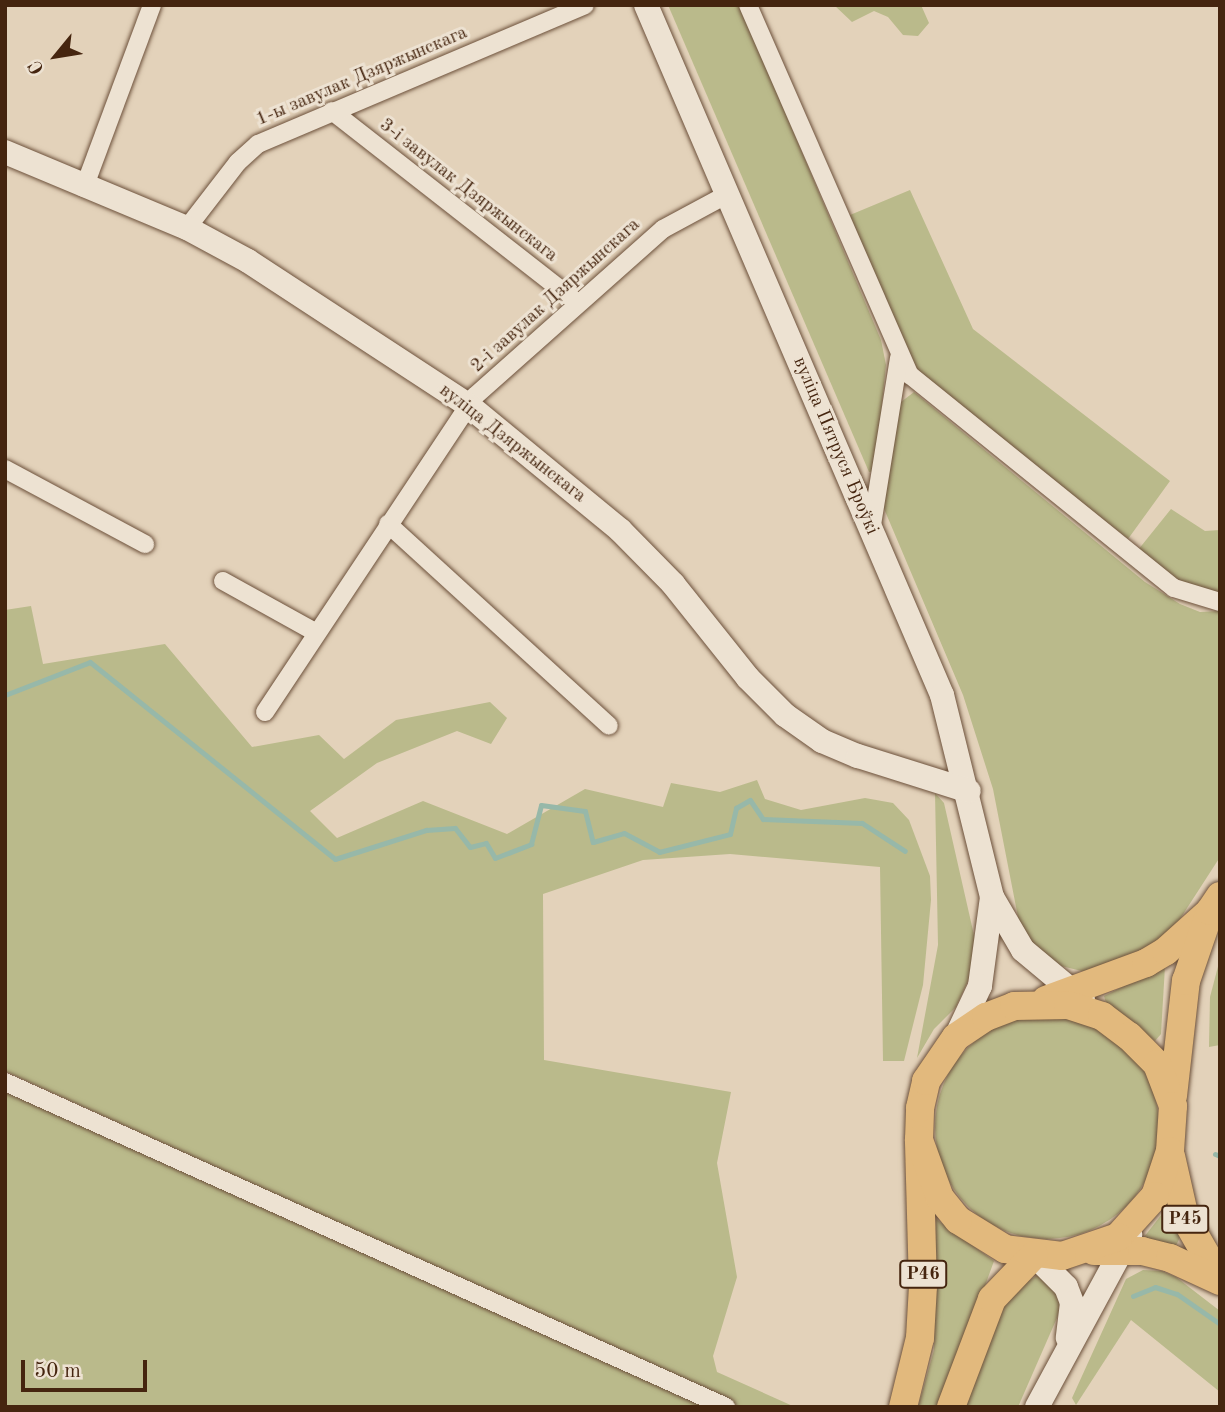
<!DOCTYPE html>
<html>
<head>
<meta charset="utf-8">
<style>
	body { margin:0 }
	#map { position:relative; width:1225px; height:1412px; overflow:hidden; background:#e3d2ba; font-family:"Old Standard TT",serif }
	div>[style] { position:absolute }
	.green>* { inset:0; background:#baba8b }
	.round { border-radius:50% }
	.stream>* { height:5px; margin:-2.5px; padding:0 2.5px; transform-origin:2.5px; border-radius:2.5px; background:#97b8a9 }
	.roads { filter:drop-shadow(0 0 2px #6c503a) drop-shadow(0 0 2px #6c503a) }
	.street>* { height:18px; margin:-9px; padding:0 9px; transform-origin:9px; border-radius:9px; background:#ede2d2 }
	.secondary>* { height:24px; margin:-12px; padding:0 12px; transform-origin:12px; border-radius:12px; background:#ede2d2 }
	.primary>* { height:28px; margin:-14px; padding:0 14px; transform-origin:14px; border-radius:14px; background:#e2b97d }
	span { translate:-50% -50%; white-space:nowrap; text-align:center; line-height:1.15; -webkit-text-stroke:6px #ede2d2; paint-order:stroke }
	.shield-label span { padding:2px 5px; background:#ede2d2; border:2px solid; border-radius:5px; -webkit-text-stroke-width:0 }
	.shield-label { font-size:18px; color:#45250f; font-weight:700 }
	.street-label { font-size:19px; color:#45250f }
	.frame { position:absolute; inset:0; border:7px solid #45250f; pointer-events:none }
	.north { position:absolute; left:21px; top:21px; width:70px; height:70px; -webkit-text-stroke:5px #ede2d2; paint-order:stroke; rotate:240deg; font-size:19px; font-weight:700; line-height:28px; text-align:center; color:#45250f }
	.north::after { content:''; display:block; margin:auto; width:24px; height:32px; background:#45250f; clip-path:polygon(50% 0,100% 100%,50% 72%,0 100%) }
	.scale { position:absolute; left:21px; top:1360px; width:126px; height:32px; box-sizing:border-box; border:4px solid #45250f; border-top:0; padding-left:9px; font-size:21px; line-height:24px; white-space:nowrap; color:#45250f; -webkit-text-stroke:5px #ede2d2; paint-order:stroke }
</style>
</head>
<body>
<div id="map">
	<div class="green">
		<i style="clip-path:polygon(668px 5px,740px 5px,881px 340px,886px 365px,875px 471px,869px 472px)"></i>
		<i style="clip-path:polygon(834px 5px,921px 5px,929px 23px,918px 36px,903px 35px,888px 17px,874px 11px,852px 22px)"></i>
		<i style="clip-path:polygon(910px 190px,973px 329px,1170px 481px,1128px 539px,923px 377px,903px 349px,850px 215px)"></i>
		<i style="clip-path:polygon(914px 392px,1145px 582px,1180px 604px,1200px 612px,1220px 611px,1220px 857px,1180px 919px,1158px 941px,1131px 958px,1086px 972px,1061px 966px,1032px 945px,1019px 922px,993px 789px,963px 695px,882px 504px,901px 402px)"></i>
		<i style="clip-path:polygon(1171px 509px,1205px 531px,1220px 530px,1220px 594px,1180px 584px,1138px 550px)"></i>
		<i style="clip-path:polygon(31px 606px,43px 664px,165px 644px,252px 747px,319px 735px,344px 759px,396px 720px,490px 702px,507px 718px,491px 744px,457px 731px,377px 763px,310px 811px,337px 838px,423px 801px,507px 834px,585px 789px,663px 807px,671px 783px,720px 792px,757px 780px,765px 799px,801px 810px,865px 798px,893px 803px,909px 820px,930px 876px,931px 900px,923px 985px,904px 1061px,883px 1061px,880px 867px,730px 854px,643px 860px,543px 894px,544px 1060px,731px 1092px,717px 1163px,737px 1277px,713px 1356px,717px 1372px,795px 1407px,741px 1407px,5px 1071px,5px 610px)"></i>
		<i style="clip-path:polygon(935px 793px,944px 803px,976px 944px,973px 970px,956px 1007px,934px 1029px,917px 1058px,938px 945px)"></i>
		<i style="clip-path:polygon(1220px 959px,1220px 1045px,1209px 1047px,1210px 997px)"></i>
		<i style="clip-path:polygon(1165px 966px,1161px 1034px,1155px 1041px,1106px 1003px,1104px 996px)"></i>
		<i class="round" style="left:935px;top:1015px;width:224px;height:224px"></i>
		<i style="clip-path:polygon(5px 1092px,706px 1407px,5px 1407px)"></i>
		<i style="clip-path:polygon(1169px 1205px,1180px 1237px,1175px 1248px,1144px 1237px)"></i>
		<i style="clip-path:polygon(936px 1219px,994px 1261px,941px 1407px,918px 1407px,934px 1350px)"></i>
		<i style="clip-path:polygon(1143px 1270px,1162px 1271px,1176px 1277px,1220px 1311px,1220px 1392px,1131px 1320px,1076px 1405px,1072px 1398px,1126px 1279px)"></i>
		<i style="clip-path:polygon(1036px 1276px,1044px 1276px,1061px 1299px,1060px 1311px,1018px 1407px,965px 1407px,997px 1316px,1017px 1288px)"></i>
	</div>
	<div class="stream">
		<i style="left:5px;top:695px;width:91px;rotate:-21.2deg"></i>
		<i style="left:90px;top:662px;width:314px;rotate:38.8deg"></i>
		<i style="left:335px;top:859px;width:96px;rotate:-17.7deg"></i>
		<i style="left:426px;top:830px;width:29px;rotate:-4deg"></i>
		<i style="left:455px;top:828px;width:24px;rotate:52deg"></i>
		<i style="left:470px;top:847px;width:16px;rotate:-14deg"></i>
		<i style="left:486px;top:843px;width:17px;rotate:59deg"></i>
		<i style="left:495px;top:858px;width:39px;rotate:-21deg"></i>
		<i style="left:531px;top:844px;width:40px;rotate:-75.6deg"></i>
		<i style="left:541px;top:805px;width:44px;rotate:7.8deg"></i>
		<i style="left:585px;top:811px;width:32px;rotate:76deg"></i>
		<i style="left:593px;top:842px;width:32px;rotate:-16deg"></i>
		<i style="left:624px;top:833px;width:40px;rotate:28deg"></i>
		<i style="left:659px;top:852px;width:73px;rotate:-14.2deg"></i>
		<i style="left:730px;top:834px;width:27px;rotate:-77deg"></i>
		<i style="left:736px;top:808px;width:16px;rotate:-30deg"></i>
		<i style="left:750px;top:800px;width:23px;rotate:56deg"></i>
		<i style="left:763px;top:819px;width:99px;rotate:2.3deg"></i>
		<i style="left:862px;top:823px;width:51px;rotate:33.1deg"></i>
		<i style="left:1215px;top:1154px;width:5px;rotate:22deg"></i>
		<i style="left:1133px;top:1296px;width:24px;rotate:-22deg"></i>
		<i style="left:1155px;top:1287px;width:23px;rotate:18deg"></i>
		<i style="left:1177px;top:1294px;width:52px;rotate:34.9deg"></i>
	</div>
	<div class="roads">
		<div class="street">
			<i style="left:748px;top:5px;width:404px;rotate:66.4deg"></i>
			<i style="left:910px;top:375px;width:339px;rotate:38.9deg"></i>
			<i style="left:1174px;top:588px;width:48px;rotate:16.9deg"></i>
			<i style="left:332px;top:111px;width:312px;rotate:38deg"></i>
			<i style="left:84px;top:188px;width:195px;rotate:-69.6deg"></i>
			<i style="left:187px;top:228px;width:83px;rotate:-52.3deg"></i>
			<i style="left:238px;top:162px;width:27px;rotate:-42deg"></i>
			<i style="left:258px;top:144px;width:355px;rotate:-23deg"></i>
			<i style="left:5px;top:469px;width:159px;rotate:28.2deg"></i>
			<i style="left:388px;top:524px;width:299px;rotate:42.4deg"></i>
			<i style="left:871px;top:531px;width:175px;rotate:-80.8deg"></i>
			<i style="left:223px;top:581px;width:107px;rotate:29deg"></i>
			<i style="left:265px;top:712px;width:379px;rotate:-56.4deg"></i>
			<i style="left:475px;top:396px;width:251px;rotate:-41.6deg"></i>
			<i style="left:663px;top:229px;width:74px;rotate:-28.3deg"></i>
			<i style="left:5px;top:1082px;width:791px;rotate:24.26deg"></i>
		</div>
		<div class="secondary">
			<i style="left:646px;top:5px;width:751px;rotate:66.78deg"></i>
			<i style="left:942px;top:695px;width:208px;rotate:76.1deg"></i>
			<i style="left:992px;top:897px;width:90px;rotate:97.7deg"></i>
			<i style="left:980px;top:986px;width:56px;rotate:115.2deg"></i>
			<i style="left:5px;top:152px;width:197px;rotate:22.7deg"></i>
			<i style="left:187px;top:228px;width:69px;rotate:28.4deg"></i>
			<i style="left:248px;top:261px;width:263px;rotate:33.2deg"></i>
			<i style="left:468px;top:405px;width:197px;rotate:39.4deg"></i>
			<i style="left:620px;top:530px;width:76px;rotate:45.5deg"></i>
			<i style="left:673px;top:584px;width:120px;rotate:51.4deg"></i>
			<i style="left:748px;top:678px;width:52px;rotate:45deg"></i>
			<i style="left:785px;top:715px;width:45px;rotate:35.1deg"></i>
			<i style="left:822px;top:741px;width:39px;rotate:23deg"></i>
			<i style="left:858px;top:756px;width:116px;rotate:17.5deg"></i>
			<i style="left:992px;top:897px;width:61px;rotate:59.7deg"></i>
			<i style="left:1023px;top:950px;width:78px;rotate:39.8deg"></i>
			<i style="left:1034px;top:1255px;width:45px;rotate:45deg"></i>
			<i style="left:1066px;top:1287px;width:17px;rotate:69deg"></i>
			<i style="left:1072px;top:1303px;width:35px;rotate:97deg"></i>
			<i style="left:1037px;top:1407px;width:196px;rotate:-61.6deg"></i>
		</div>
		<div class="primary">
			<i style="left:1046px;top:1000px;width:107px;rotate:-20.3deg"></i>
			<i style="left:1146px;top:963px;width:23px;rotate:-31deg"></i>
			<i style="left:1166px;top:951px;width:57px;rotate:-42.1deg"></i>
			<i style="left:1173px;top:1096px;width:116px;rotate:-83.6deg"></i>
			<i style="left:1186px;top:981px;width:74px;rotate:-71.1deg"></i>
			<i style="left:1210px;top:911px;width:18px;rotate:-56deg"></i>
			<i style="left:1171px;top:1156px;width:64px;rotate:77.3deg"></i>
			<i style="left:1185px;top:1218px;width:70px;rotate:60.2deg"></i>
			<i style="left:1094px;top:1251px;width:48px"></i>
			<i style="left:1142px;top:1251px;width:29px;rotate:14deg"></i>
			<i style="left:1170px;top:1258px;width:55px;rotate:24.7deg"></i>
			<i style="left:903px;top:1407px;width:71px;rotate:-76.2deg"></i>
			<i style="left:920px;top:1338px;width:52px;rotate:-86.7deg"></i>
			<i style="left:923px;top:1286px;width:146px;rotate:-91.6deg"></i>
			<i style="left:919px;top:1140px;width:32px;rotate:-88deg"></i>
			<i style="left:920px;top:1108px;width:28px;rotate:-77deg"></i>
			<i style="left:926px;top:1081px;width:53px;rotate:-55.7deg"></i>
			<i style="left:956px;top:1037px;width:36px;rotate:-34deg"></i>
			<i style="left:986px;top:1017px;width:30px;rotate:-21deg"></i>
			<i style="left:1014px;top:1006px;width:54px;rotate:-1.1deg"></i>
			<i style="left:1068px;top:1005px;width:36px;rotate:18deg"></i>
			<i style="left:1102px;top:1016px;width:34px;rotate:37deg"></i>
			<i style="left:1129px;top:1036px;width:40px;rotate:45deg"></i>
			<i style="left:1157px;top:1064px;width:45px;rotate:69.1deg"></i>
			<i style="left:1173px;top:1106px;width:45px;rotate:93.8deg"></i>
			<i style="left:1170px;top:1151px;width:47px;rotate:108.4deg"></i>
			<i style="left:1155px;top:1196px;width:55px;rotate:132.1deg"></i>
			<i style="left:1118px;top:1237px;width:59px;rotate:161.3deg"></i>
			<i style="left:1062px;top:1256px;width:57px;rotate:-173deg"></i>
			<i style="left:1005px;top:1249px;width:55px;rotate:-148.3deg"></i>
			<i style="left:958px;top:1220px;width:28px;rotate:-129deg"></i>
			<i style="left:940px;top:1198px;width:62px;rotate:-109.9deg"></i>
			<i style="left:951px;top:1407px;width:116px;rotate:-69.2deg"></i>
			<i style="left:992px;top:1299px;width:61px;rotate:-46.3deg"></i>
		</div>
	</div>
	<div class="shield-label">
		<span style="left:1185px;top:1219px">Р45</span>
		<span style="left:923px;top:1274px">Р46</span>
	</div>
	<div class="street-label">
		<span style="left:362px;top:77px;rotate:-23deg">1-ы завулак Дзяржынскага</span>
		<span style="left:468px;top:191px;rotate:38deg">3-і завулак Дзяржынскага</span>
		<span style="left:556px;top:296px;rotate:-42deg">2-і завулак Дзяржынскага</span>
		<span style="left:512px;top:444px;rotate:38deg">вуліца Дзяржынскага</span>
		<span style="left:835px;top:446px;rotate:67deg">вуліца Пятруся Броўкі</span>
	</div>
	<div class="frame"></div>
	<div class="north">С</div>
	<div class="scale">50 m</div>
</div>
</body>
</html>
